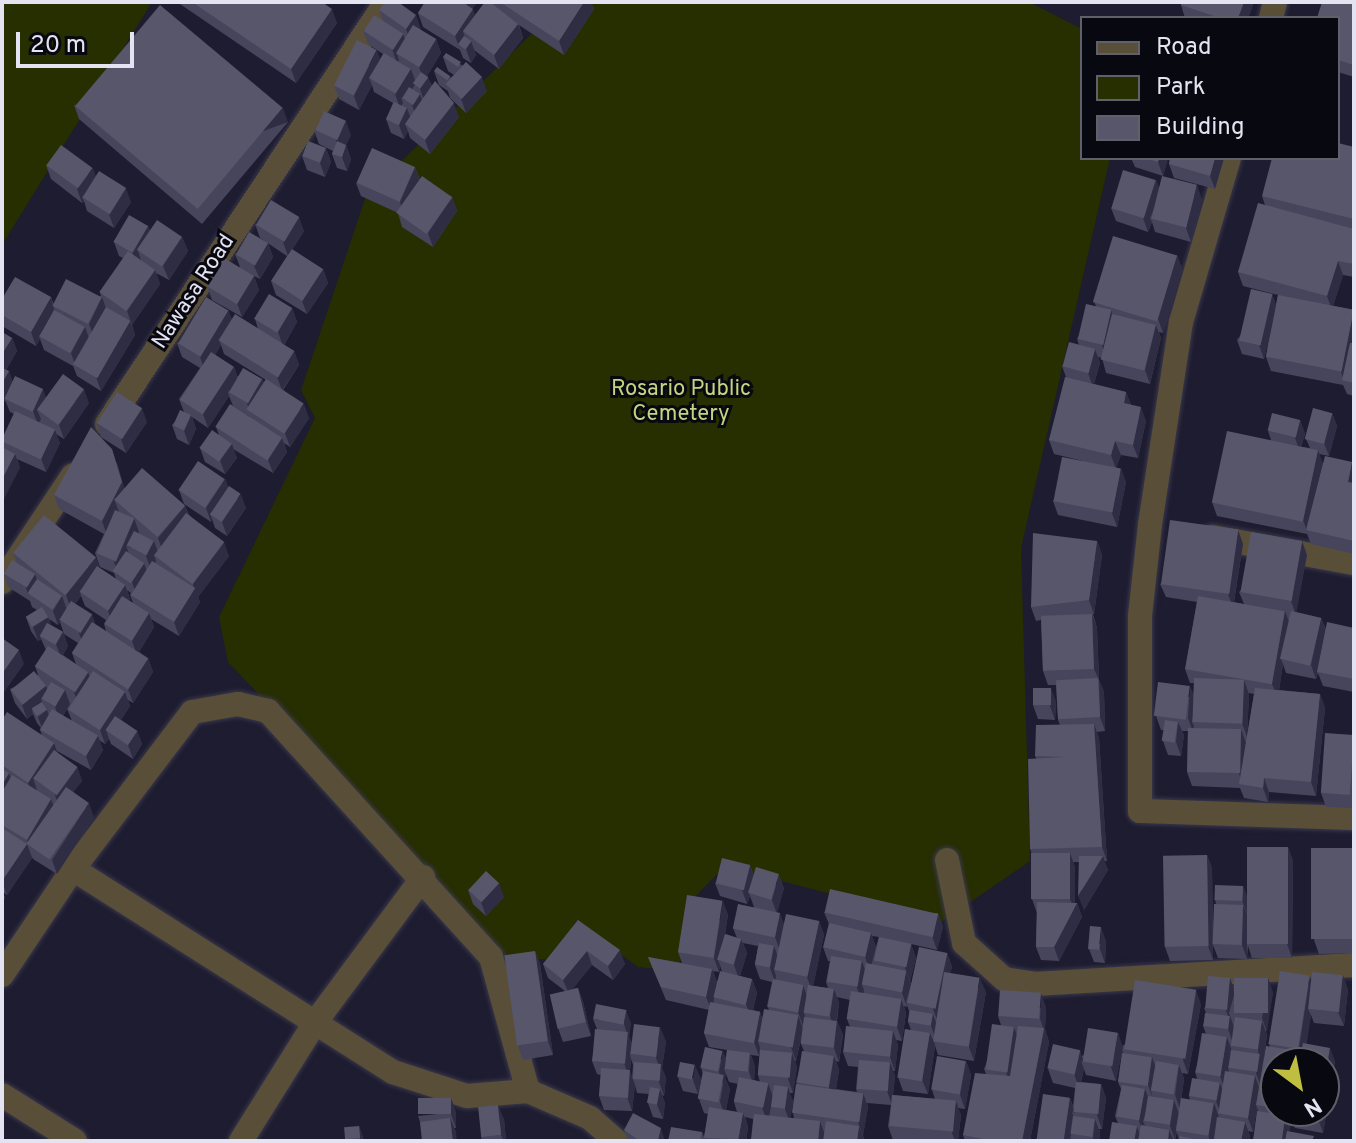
<!DOCTYPE html>
<html>
<head>
<meta charset="utf-8">
<style>
	body { margin:0 }
	#map { position:relative; width:1356px; height:1143px; overflow:hidden; background:#1e1c30; font-family:Overpass,sans-serif }
	div>[style] { position:absolute }
	.green>* { inset:0; background:#272e00 }
	.roads { filter:drop-shadow(0 0 2px #3a384b) drop-shadow(0 0 2px #3a384b) }
	.minor>* { height:24px; margin:-12px; padding:0 12px; transform-origin:12px; border-radius:12px; background:#594f39 }
	.wall>* { inset:0; background:#47455b }
	.shaded-wall>* { inset:0; background:#2f2d43; transform-origin:0 0 }
	.building>* { inset:0; background:#58566b; transform-origin:0 0 }
	span { translate:-50% -50%; white-space:nowrap; text-align:center; line-height:1.15; -webkit-text-stroke:6px #080810; paint-order:stroke }
	.street-label { font-size:22px; color:#e3e3f1 }
	.park-label { font-size:22px; color:#c3d581 }
	.frame { position:absolute; inset:0; border:4px solid #e3e3f1; pointer-events:none }
	.legend { position:absolute; left:1080px; top:16px; width:260px; height:144px; box-sizing:border-box; background:#080810; border:2px solid #60606a; margin:0; padding:10px 14px; list-style:none; font-size:24px; color:#e3e3f1 }
	.legend li { display:flex; align-items:center; gap:16px; height:40px }
	.legend b { width:40px; border:2px solid #60606a }
	.north { position:absolute; left:1260px; top:1047px; width:80px; height:80px; box-sizing:border-box; background:#080810; border:2px solid #60606a; border-radius:50%; rotate:148deg; font-size:22px; font-weight:700; line-height:32px; text-align:center; color:#e3e3f1 }
	.north::after { content:''; display:block; margin:auto; width:28px; height:36px; background:#bfbe41; clip-path:polygon(50% 0,100% 100%,50% 72%,0 100%) }
	.scale { position:absolute; left:16px; top:32px; width:118px; height:36px; box-sizing:border-box; border:4px solid #e3e3f1; border-top:0; padding-left:10px; font-size:24px; line-height:28px; white-space:nowrap; color:#e3e3f1; -webkit-text-stroke:6px #080810; paint-order:stroke }
</style>
</head>
<body>
<div id="map">
	<div class="green">
		<i style="clip-path:polygon(2px 2px,152px 2px,2px 245px)"></i>
		<i style="clip-path:polygon(564px 2px,1029px 2px,1082px 29px,1082px 158px,1110px 158px,1021px 548px,1030px 861px,940px 923px,725px 866px,689px 903px,679px 971px,638px 967px,581px 925px,560px 959px,509px 959px,228px 662px,219px 617px,315px 418px,301px 390px,366px 196px)"></i>
	</div>
	<div class="roads">
		<div class="minor">
			<i style="left:1271px;top:18px;width:16px;rotate:-76deg"></i>
			<i style="left:1229px;top:158px;width:171px;rotate:106.3deg"></i>
			<i style="left:1181px;top:322px;width:205px;rotate:98.7deg"></i>
			<i style="left:1150px;top:525px;width:92px;rotate:96.3deg"></i>
			<i style="left:1140px;top:616px;width:195px;rotate:90deg"></i>
			<i style="left:1140px;top:811px;width:214px;rotate:1.9deg"></i>
			<i style="left:107px;top:424px;width:506px;rotate:-56.53deg"></i>
			<i style="left:1212px;top:537px;width:144px;rotate:10.4deg"></i>
			<i style="left:2px;top:582px;width:128px;rotate:-56.4deg"></i>
			<i style="left:947px;top:860px;width:85px;rotate:78.4deg"></i>
			<i style="left:964px;top:943px;width:54px;rotate:42deg"></i>
			<i style="left:1004px;top:979px;width:30px;rotate:9deg"></i>
			<i style="left:1034px;top:984px;width:321px;rotate:-3.4deg"></i>
			<i style="left:73px;top:869px;width:379px;rotate:32.4deg"></i>
			<i style="left:393px;top:1072px;width:78px;rotate:18deg"></i>
			<i style="left:467px;top:1096px;width:61px;rotate:-4.7deg"></i>
			<i style="left:528px;top:1091px;width:68px;rotate:23.5deg"></i>
			<i style="left:590px;top:1118px;width:35px;rotate:41deg"></i>
			<i style="left:2px;top:975px;width:128px;rotate:-56.2deg"></i>
			<i style="left:73px;top:869px;width:197px;rotate:-52.8deg"></i>
			<i style="left:192px;top:712px;width:47px;rotate:-9.9deg"></i>
			<i style="left:238px;top:704px;width:31px;rotate:13deg"></i>
			<i style="left:268px;top:711px;width:332px;rotate:47.8deg"></i>
			<i style="left:491px;top:957px;width:139px;rotate:74.6deg"></i>
			<i style="left:2px;top:1095px;width:86px;rotate:32.2deg"></i>
			<i style="left:241px;top:1141px;width:138px;rotate:-58deg"></i>
			<i style="left:314px;top:1024px;width:183px;rotate:-53.4deg"></i>
		</div>
	</div>
	<div class="wall">
		<i style="clip-path:polygon(177px 2px,322px 2px,337px 23px,296px 83px)"></i>
		<i style="clip-path:polygon(425px 2px,477px 2px,472px 9px,475px 15px,485px 2px,591px 2px,594px 9px,564px 55px,519px 25px,523px 38px,499px 69px,474px 50px,476px 55px,471px 63px,463px 58px,460px 50px,423px 27px,418px 13px)"></i>
		<i style="clip-path:polygon(1182px 2px,1254px 2px,1248px 18px,1185px 18px,1181px 5px)"></i>
		<i style="clip-path:polygon(1354px 2px,1354px 77px,1338px 72px,1338px 18px)"></i>
		<i style="clip-path:polygon(379px 10px,421px 29px,420px 30px,436px 39px,441px 53px,427px 76px,432px 86px,459px 117px,430px 154px,410px 138px,408px 131px,404px 139px,391px 133px,386px 119px,393px 103px,374px 92px,372px 85px,359px 110px,339px 99px,334px 85px,380px 59px,383px 54px,368px 44px,363px 30px,383px 21px)"></i>
		<i style="clip-path:polygon(443px 57px,462px 65px,487px 91px,466px 113px,450px 98px,448px 91px,439px 85px,434px 71px,450px 76px,450px 78px,454px 75px,448px 71px)"></i>
		<i style="clip-path:polygon(74px 105px,288px 122px,202px 224px,79px 119px)"></i>
		<i style="clip-path:polygon(314px 130px,351px 135px,346px 145px,351px 159px,347px 171px,337px 168px,332px 154px,333px 151px,319px 144px)"></i>
		<i style="clip-path:polygon(1354px 147px,1354px 277px,1343px 275px,1333px 306px,1354px 310px,1354px 396px,1347px 394px,1343px 385px,1271px 371px,1266px 357px,1269px 337px,1264px 359px,1242px 354px,1237px 340px,1272px 294px,1276px 305px,1278px 295px,1243px 286px,1238px 272px,1265px 205px,1262px 196px)"></i>
		<i style="clip-path:polygon(326px 148px,331px 162px,325px 177px,307px 170px,302px 156px)"></i>
		<i style="clip-path:polygon(1131px 158px,1168px 158px,1163px 176px,1135px 167px)"></i>
		<i style="clip-path:polygon(1170px 158px,1224px 158px,1215px 189px,1174px 178px,1169px 164px)"></i>
		<i style="clip-path:polygon(46px 165px,96px 176px,131px 202px,114px 228px,87px 211px,84px 201px,82px 203px,51px 179px)"></i>
		<i style="clip-path:polygon(415px 167px,420px 180px,452px 197px,457px 211px,433px 247px,402px 227px,398px 213px,361px 196px,356px 183px)"></i>
		<i style="clip-path:polygon(1156px 180px,1159px 188px,1202px 199px,1191px 242px,1155px 232px,1152px 222px,1148px 232px,1116px 221px,1111px 208px)"></i>
		<i style="clip-path:polygon(255px 224px,304px 231px,292px 250px,323px 269px,328px 283px,307px 314px,276px 295px,271px 281px,287px 256px,260px 238px)"></i>
		<i style="clip-path:polygon(148px 226px,150px 231px,182px 237px,188px 251px,169px 280px,156px 273px,160px 284px,132px 325px,135px 335px,101px 391px,77px 376px,73px 366px,44px 350px,40px 339px,36px 346px,2px 326px,2px 299px,51px 297px,54px 305px,101px 296px,100px 293px,123px 258px,119px 256px,114px 242px)"></i>
		<i style="clip-path:polygon(268px 243px,273px 257px,260px 279px,254px 276px,259px 290px,242px 317px,212px 300px,207px 286px,240px 267px,235px 254px)"></i>
		<i style="clip-path:polygon(1177px 255px,1182px 269px,1163px 333px,1159px 332px,1161px 338px,1150px 384px,1106px 373px,1102px 358px,1098px 357px,1100px 363px,1094px 384px,1126px 392px,1131px 405px,1146px 421px,1138px 458px,1121px 455px,1116px 467px,1126px 482px,1117px 527px,1058px 515px,1053px 501px,1083px 461px,1054px 454px,1049px 440px,1066px 377px,1062px 366px,1079px 345px,1077px 339px,1096px 306px,1094px 302px)"></i>
		<i style="clip-path:polygon(evenodd,292px 308px,297px 322px,284px 345px,294px 351px,299px 365px,283px 390px,309px 418px,290px 447px,284px 443px,287px 452px,273px 473px,233px 449px,237px 458px,225px 474px,205px 462px,200px 448px,219px 435px,216px 427px,250px 417px,233px 406px,229px 396px,208px 428px,192px 417px,196px 429px,189px 445px,177px 439px,172px 425px,184px 412px,179px 399px,200px 368px,182px 357px,177px 343px,228px 310px,232px 320px,258px 329px,255px 319px,292px 308px,221px 345px,224px 354px,266px 380px,264px 383px,262px 379px,237px 376px,234px 367px,215px 355px,221px 345px)"></i>
		<i style="clip-path:polygon(2px 332px,12px 338px,17px 351px,6px 370px,9px 371px,12px 381px,46px 397px,89px 403px,64px 439px,56px 434px,60px 443px,46px 472px,17px 459px,20px 468px,4px 448px,2px 442px,14px 414px,10px 412px,5px 400px,2px 405px)"></i>
		<i style="clip-path:polygon(1332px 413px,1337px 426px,1329px 456px,1319px 454px,1323px 464px,1354px 467px,1354px 554px,1311px 544px,1307px 534px,1217px 516px,1212px 502px,1271px 440px,1268px 431px,1300px 420px,1305px 434px,1301px 447px,1310px 448px,1306px 439px)"></i>
		<i style="clip-path:polygon(147px 422px,126px 453px,101px 437px,96px 423px)"></i>
		<i style="clip-path:polygon(evenodd,117px 463px,124px 488px,185px 506px,189px 515px,229px 556px,198px 597px,200px 602px,179px 636px,151px 619px,154px 627px,139px 652px,148px 658px,153px 672px,133px 703px,128px 700px,130px 706px,121px 720px,137px 731px,142px 744px,133px 759px,111px 744px,109px 739px,105px 744px,99px 740px,103px 750px,91px 770px,57px 751px,58px 754px,77px 767px,82px 781px,73px 792px,94px 817px,57px 874px,33px 859px,30px 853px,32px 858px,7px 895px,3px 892px,5px 898px,2px 903px,2px 711px,4px 717px,42px 735px,40px 730px,41px 728px,37px 723px,33px 714px,27px 719px,15px 703px,10px 689px,38px 675px,35px 666px,46px 650px,41px 639px,38px 641px,31px 631px,26px 617px,37px 610px,32px 607px,30px 601px,8px 587px,3px 573px,17px 563px,13px 553px,101px 569px,116px 579px,114px 573px,100px 567px,95px 553px,104px 534px,59px 509px,54px 495px,117px 463px,127px 590px,131px 593px,130px 595px,133px 603px,129px 601px,130px 599px,127px 590px,117px 463px,81px 596px,85px 606px,106px 620px,104px 624px,106px 631px,95px 624px,75px 604px,81px 596px,117px 463px,49px 619px,58px 625px,60px 622px,64px 634px,78px 643px,72px 653px,76px 664px,63px 655px,68px 646px,63px 632px,51px 625px,49px 619px,117px 463px,67px 709px,72px 721px,63px 716px,67px 709px)"></i>
		<i style="clip-path:polygon(225px 479px,228px 487px,246px 508px,227px 536px,215px 528px,212px 519px,211px 522px,184px 504px,179px 490px)"></i>
		<i style="clip-path:polygon(evenodd,1238px 530px,1243px 544px,1234px 602px,1244px 604px,1239px 592px,1302px 541px,1307px 555px,1296px 612px,1321px 618px,1326px 630px,1354px 628px,1354px 692px,1323px 686px,1318px 673px,1316px 679px,1286px 673px,1283px 664px,1279px 690px,1320px 694px,1325px 708px,1316px 796px,1269px 792px,1268px 802px,1244px 798px,1240px 788px,1192px 786px,1187px 772px,1188px 731px,1182px 731px,1184px 735px,1181px 756px,1168px 755px,1163px 741px,1164px 730px,1161px 730px,1156px 716px,1194px 694px,1194px 683px,1190px 683px,1185px 669px,1197px 602px,1166px 597px,1160px 584px,1238px 530px,1249px 693px,1254px 694px,1247px 737px,1249px 694px,1249px 693px)"></i>
		<i style="clip-path:polygon(1097px 541px,1102px 555px,1094px 614px,1093px 614px,1097px 628px,1099px 680px,1104px 692px,1105px 731px,1097px 732px,1099px 738px,1107px 861px,1104px 861px,1108px 870px,1084px 910px,1079px 862px,1073px 862px,1075px 867px,1075px 903px,1077px 903px,1082px 917px,1059px 961px,1041px 960px,1036px 947px,1037px 913px,1032px 899px,1032px 854px,1030px 849px,1036px 758px,1035px 756px,1060px 725px,1058px 720px,1056px 685px,1048px 685px,1043px 671px,1041px 620px,1036px 621px,1031px 607px)"></i>
		<i style="clip-path:polygon(1056px 701px,1055px 720px,1038px 719px,1033px 705px)"></i>
		<i style="clip-path:polygon(1354px 735px,1354px 808px,1326px 807px,1321px 793px)"></i>
		<i style="clip-path:polygon(1288px 847px,1293px 861px,1292px 958px,1252px 958px,1248px 946px,1247px 959px,1218px 958px,1213px 945px,1213px 960px,1170px 961px,1165px 947px,1207px 855px,1212px 868px,1213px 939px,1216px 904px,1215px 900px,1243px 886px,1247px 897px)"></i>
		<i style="clip-path:polygon(1354px 848px,1354px 953px,1319px 954px,1314px 940px)"></i>
		<i style="clip-path:polygon(evenodd,750px 865px,754px 876px,784px 888px,777px 912px,784px 924px,819px 921px,824px 935px,813px 986px,828px 988px,826px 982px,830px 961px,828px 961px,823px 947px,829px 924px,824px 912px,938px 913px,943px 927px,937px 950px,911px 944px,916px 958px,910px 981px,911px 984px,947px 953px,952px 967px,950px 973px,986px 992px,974px 1061px,938px 1055px,933px 1039px,932px 1039px,935px 1046px,928px 1094px,903px 1091px,898px 1077px,911px 1030px,908px 1022px,909px 1011px,907px 1005px,907px 1007px,904px 1006px,906px 1013px,902px 1041px,896px 1040px,898px 1045px,895px 1071px,893px 1071px,895px 1076px,893px 1095px,935px 1099px,932px 1090px,966px 1061px,971px 1075px,965px 1109px,958px 1108px,961px 1115px,958px 1141px,893px 1140px,888px 1126px,891px 1105px,867px 1103px,868px 1107px,863px 1135px,864px 1141px,752px 1141px,753px 1119px,745px 1117px,748px 1127px,746px 1141px,668px 1141px,702px 1132px,704px 1137px,708px 1114px,704px 1113px,699px 1099px,703px 1074px,701px 1068px,726px 1057px,727px 1050px,709px 1047px,704px 1033px,709px 1010px,666px 1000px,648px 957px,682px 963px,678px 952px,728px 914px,725px 934px,737px 938px,733px 928px,754px 907px,750px 896px,747px 904px,720px 896px,715px 883px,750px 865px,872px 936px,879px 937px,876px 947px,872px 936px,750px 865px,743px 943px,758px 946px,755px 965px,760px 979px,772px 982px,767px 1006px,769px 1010px,762px 1018px,760px 1012px,753px 1010px,757px 993px,752px 979px,740px 976px,747px 953px,743px 943px,750px 865px,720px 965px,722px 972px,717px 982px,713px 971px,719px 972px,720px 965px,750px 865px,837px 997px,850px 1000px,847px 1019px,850px 1027px,843px 1052px,848px 1066px,858px 1067px,856px 1089px,857px 1092px,836px 1089px,839px 1070px,836px 1061px,839px 1062px,843px 1035px,837px 1021px,839px 1003px,837px 997px,750px 865px,802px 1035px,801px 1044px,804px 1051px,796px 1082px,797px 1084px,793px 1113px,794px 1118px,790px 1118px,793px 1101px,789px 1093px,793px 1093px,797px 1067px,795px 1061px,796px 1061px,802px 1035px,750px 865px,760px 1048px,758px 1075px,760px 1082px,754px 1080px,755px 1067px,751px 1055px,759px 1056px,760px 1048px,750px 865px,726px 1074px,729px 1082px,738px 1084px,734px 1102px,737px 1112px,726px 1110px,730px 1089px,725px 1078px,726px 1074px)"></i>
		<i style="clip-path:polygon(468px 890px,504px 897px,486px 916px,473px 904px)"></i>
		<i style="clip-path:polygon(578px 920px,625px 964px,613px 980px,592px 965px,572px 989px,578px 988px,583px 1002px,591px 1036px,563px 1042px,558px 1028px,565px 991px,548px 978px,543px 964px)"></i>
		<i style="clip-path:polygon(1106px 941px,1105px 963px,1094px 962px,1089px 949px)"></i>
		<i style="clip-path:polygon(535px 951px,540px 964px,553px 1055px,523px 1060px,518px 1046px)"></i>
		<i style="clip-path:polygon(evenodd,1311px 981px,1348px 989px,1344px 1026px,1314px 1023px,1311px 1015px,1306px 1044px,1335px 1061px,1323px 1133px,1295px 1128px,1293px 1122px,1293px 1124px,1289px 1123px,1290px 1129px,1253px 1141px,1258px 1111px,1257px 1108px,1253px 1132px,1248px 1131px,1250px 1136px,1249px 1141px,1179px 1141px,1177px 1132px,1175px 1140px,1109px 1141px,1118px 1123px,1115px 1116px,1121px 1089px,1118px 1082px,1123px 1053px,1122px 1051px,1116px 1081px,1086px 1075px,1084px 1069px,1081px 1082px,1101px 1084px,1106px 1098px,1102px 1129px,1099px 1129px,1100px 1133px,1099px 1141px,1035px 1141px,1070px 1098px,1073px 1106px,1075px 1088px,1053px 1083px,1048px 1069px,1082px 1056px,1118px 1033px,1122px 1046px,1201px 1004px,1188px 1074px,1182px 1073px,1184px 1079px,1181px 1101px,1190px 1100px,1189px 1096px,1197px 1078px,1195px 1072px,1206px 1034px,1203px 1026px,1206px 1013px,1204px 1008px,1233px 986px,1273px 992px,1266px 1032px,1267px 1035px,1263px 1063px,1270px 1047px,1269px 1044px,1311px 981px,1276px 1063px,1324px 1111px,1276px 1111px,1276px 1063px)"></i>
		<i style="clip-path:polygon(1046px 1007px,1045px 1029px,1049px 1042px,1030px 1141px,965px 1141px,963px 1135px,986px 1074px,984px 1069px,1001px 1025px,998px 1016px)"></i>
		<i style="clip-path:polygon(evenodd,593px 1019px,631px 1023px,629px 1036px,631px 1042px,666px 1041px,662px 1068px,666px 1078px,664px 1096px,662px 1095px,665px 1103px,663px 1119px,653px 1117px,648px 1103px,649px 1094px,637px 1093px,635px 1085px,632px 1111px,604px 1110px,599px 1096px,601px 1075px,597px 1074px,592px 1061px,597px 1029px,593px 1019px,631px 1059px,633px 1065px,632px 1078px,630px 1071px,631px 1059px)"></i>
		<i style="clip-path:polygon(678px 1077px,701px 1079px,698px 1094px,683px 1091px)"></i>
		<i style="clip-path:polygon(456px 1112px,456px 1128px,454px 1128px,456px 1132px,420px 1122px,418px 1116px)"></i>
		<i style="clip-path:polygon(504px 1119px,506px 1141px,480px 1141px,482px 1141px,481px 1136px)"></i>
		<i style="clip-path:polygon(359px 1126px,364px 1141px,346px 1141px,345px 1138px)"></i>
		<i style="clip-path:polygon(624px 1130px,665px 1141px,628px 1141px)"></i>
	</div>
	<div class="shaded-wall">
		<i style="clip-path:polygon(466px 2px,477px 2px,469px 13px)"></i>
		<i style="clip-path:polygon(584px 2px,591px 2px,594px 9px,564px 55px,559px 41px)"></i>
		<i style="clip-path:polygon(1244px 2px,1254px 2px,1248px 18px,1238px 18px)"></i>
		<i style="clip-path:polygon(332px 9px,337px 23px,296px 83px,291px 69px)"></i>
		<i style="clip-path:polygon(473px 9px,478px 23px,463px 31px,466px 41px,458px 44px,455px 36px)"></i>
		<i style="clip-path:polygon(416px 15px,421px 29px,411px 43px,406px 29px)"></i>
		<i style="clip-path:polygon(518px 24px,523px 38px,499px 69px,494px 55px)"></i>
		<i style="clip-path:polygon(403px 34px,408px 47px,397px 54px,399px 61px,397px 63px,392px 49px)"></i>
		<i style="clip-path:polygon(436px 39px,441px 53px,424px 81px,419px 67px)"></i>
		<i style="clip-path:polygon(471px 41px,476px 55px,471px 63px,466px 49px)"></i>
		<i style="clip-path:polygon(377px 50px,382px 64px,369px 78px,372px 85px,359px 110px,354px 96px)"></i>
		<i style="clip-path:polygon(411px 69px,416px 83px,405px 100px,401px 97px,403px 103px,400px 108px,395px 94px)"></i>
		<i style="clip-path:polygon(428px 77px,433px 91px,425px 103px,420px 89px)"></i>
		<i style="clip-path:polygon(482px 77px,487px 91px,466px 113px,461px 99px)"></i>
		<i style="clip-path:polygon(420px 94px,425px 108px,417px 119px,412px 105px)"></i>
		<i style="clip-path:polygon(454px 103px,459px 117px,430px 154px,425px 140px)"></i>
		<i style="left:283px;top:108px;width:15px;height:133px;rotate:70deg"></i>
		<i style="clip-path:polygon(407px 108px,412px 122px,405px 124px,408px 131px,404px 139px,399px 125px)"></i>
		<i style="clip-path:polygon(346px 121px,351px 135px,341px 155px,336px 141px)"></i>
		<i style="clip-path:polygon(346px 145px,351px 159px,347px 171px,342px 157px)"></i>
		<i style="clip-path:polygon(326px 148px,331px 162px,325px 177px,320px 163px)"></i>
		<i style="clip-path:polygon(1159px 158px,1168px 158px,1163px 176px,1158px 162px)"></i>
		<i style="clip-path:polygon(1215px 158px,1224px 158px,1215px 189px,1210px 176px)"></i>
		<i style="clip-path:polygon(415px 167px,420px 181px,405px 216px,400px 202px)"></i>
		<i style="clip-path:polygon(93px 168px,98px 182px,82px 197px,84px 201px,82px 203px,77px 189px)"></i>
		<i style="clip-path:polygon(1156px 180px,1161px 193px,1150px 218px,1152px 222px,1148px 232px,1143px 218px)"></i>
		<i style="clip-path:polygon(1197px 185px,1202px 199px,1191px 242px,1186px 228px)"></i>
		<i style="clip-path:polygon(126px 188px,131px 202px,114px 228px,109px 214px)"></i>
		<i style="clip-path:polygon(452px 197px,457px 211px,433px 247px,428px 233px)"></i>
		<i style="clip-path:polygon(299px 217px,304px 231px,288px 256px,283px 242px)"></i>
		<i style="clip-path:polygon(148px 226px,153px 240px,138px 251px,141px 260px,138px 266px,132px 252px)"></i>
		<i style="clip-path:polygon(182px 237px,188px 251px,169px 280px,163px 266px)"></i>
		<i style="clip-path:polygon(268px 243px,273px 257px,260px 279px,254px 266px)"></i>
		<i style="clip-path:polygon(1177px 255px,1182px 269px,1163px 333px,1158px 319px)"></i>
		<i style="clip-path:polygon(1338px 261px,1343px 275px,1332px 310px,1327px 296px)"></i>
		<i style="clip-path:polygon(323px 269px,328px 283px,307px 314px,302px 301px)"></i>
		<i style="clip-path:polygon(155px 270px,160px 284px,132px 325px,127px 311px)"></i>
		<i style="clip-path:polygon(254px 276px,259px 290px,242px 317px,237px 303px)"></i>
		<i style="clip-path:polygon(1272px 294px,1277px 308px,1264px 359px,1259px 345px)"></i>
		<i style="clip-path:polygon(51px 297px,55px 313px,39px 336px,40px 339px,36px 346px,31px 332px)"></i>
		<i style="clip-path:polygon(102px 297px,107px 311px,94px 337px,89px 324px)"></i>
		<i style="clip-path:polygon(292px 308px,297px 322px,283px 346px,278px 332px)"></i>
		<i style="clip-path:polygon(228px 310px,234px 324px,219px 340px,221px 345px,205px 371px,200px 357px)"></i>
		<i style="clip-path:polygon(1111px 310px,1116px 324px,1107px 359px,1102px 346px)"></i>
		<i style="clip-path:polygon(1354px 310px,1354px 346px,1344px 381px,1341px 372px)"></i>
		<i style="clip-path:polygon(130px 321px,135px 335px,101px 391px,96px 377px)"></i>
		<i style="clip-path:polygon(1156px 325px,1161px 338px,1150px 384px,1145px 370px)"></i>
		<i style="clip-path:polygon(85px 327px,90px 341px,75px 364px,71px 353px)"></i>
		<i style="clip-path:polygon(12px 338px,17px 351px,4px 373px,2px 368px,2px 354px)"></i>
		<i style="clip-path:polygon(1095px 349px,1100px 363px,1093px 387px,1088px 373px)"></i>
		<i style="clip-path:polygon(294px 351px,299px 365px,282px 390px,277px 377px)"></i>
		<i style="clip-path:polygon(234px 367px,239px 381px,228px 392px,229px 396px,208px 428px,203px 414px)"></i>
		<i style="clip-path:polygon(9px 371px,14px 385px,2px 405px,2px 383px)"></i>
		<i style="clip-path:polygon(262px 379px,267px 393px,250px 410px,247px 404px)"></i>
		<i style="clip-path:polygon(43px 389px,48px 403px,37px 410px,41px 419px,38px 425px,33px 411px)"></i>
		<i style="clip-path:polygon(84px 389px,89px 403px,64px 439px,59px 425px)"></i>
		<i style="clip-path:polygon(1126px 392px,1131px 406px,1124px 403px)"></i>
		<i style="clip-path:polygon(304px 404px,309px 418px,290px 447px,285px 433px)"></i>
		<i style="clip-path:polygon(1141px 407px,1146px 421px,1138px 458px,1133px 445px)"></i>
		<i style="clip-path:polygon(142px 408px,147px 422px,126px 453px,121px 439px)"></i>
		<i style="clip-path:polygon(1332px 413px,1337px 426px,1329px 456px,1324px 443px)"></i>
		<i style="clip-path:polygon(191px 415px,196px 429px,189px 445px,184px 431px)"></i>
		<i style="clip-path:polygon(1300px 420px,1305px 434px,1300px 452px,1295px 438px)"></i>
		<i style="clip-path:polygon(55px 430px,60px 443px,46px 472px,41px 458px)"></i>
		<i style="clip-path:polygon(282px 438px,287px 452px,273px 473px,268px 460px)"></i>
		<i style="clip-path:polygon(1115px 441px,1121px 455px,1116px 469px,1111px 455px)"></i>
		<i style="clip-path:polygon(232px 444px,237px 458px,225px 474px,220px 460px)"></i>
		<i style="clip-path:polygon(112px 449px,127px 495px,114px 499px,119px 512px,107px 535px,102px 521px)"></i>
		<i style="clip-path:polygon(1318px 450px,1323px 464px,1307px 531px,1303px 520px)"></i>
		<i style="clip-path:polygon(15px 454px,20px 468px,2px 503px,2px 480px)"></i>
		<i style="clip-path:polygon(1352px 462px,1354px 467px,1354px 491px,1348px 482px)"></i>
		<i style="clip-path:polygon(1121px 468px,1126px 482px,1117px 527px,1112px 513px)"></i>
		<i style="clip-path:polygon(225px 479px,230px 493px,210px 514px,212px 519px,211px 522px,206px 508px)"></i>
		<i style="clip-path:polygon(241px 494px,246px 508px,227px 536px,222px 522px)"></i>
		<i style="clip-path:polygon(185px 506px,190px 520px,163px 552px,158px 538px)"></i>
		<i style="clip-path:polygon(134px 518px,139px 532px,131px 548px,126px 545px,129px 554px,119px 576px,114px 562px)"></i>
		<i style="clip-path:polygon(1238px 530px,1243px 544px,1233px 607px,1228px 594px)"></i>
		<i style="clip-path:polygon(154px 541px,159px 555px,154px 555px,156px 561px,151px 570px,146px 556px)"></i>
		<i style="clip-path:polygon(1097px 541px,1102px 555px,1094px 614px,1089px 600px)"></i>
		<i style="clip-path:polygon(1302px 541px,1307px 555px,1296px 615px,1291px 601px)"></i>
		<i style="clip-path:polygon(224px 542px,229px 556px,198px 597px,200px 602px,179px 636px,174px 622px,194px 589px,193px 584px)"></i>
		<i style="clip-path:polygon(96px 557px,101px 571px,80px 592px,81px 596px,71px 609px,66px 595px)"></i>
		<i style="clip-path:polygon(144px 563px,149px 577px,137px 596px,132px 582px)"></i>
		<i style="clip-path:polygon(35px 574px,40px 588px,28px 594px,26px 588px)"></i>
		<i style="clip-path:polygon(125px 585px,130px 599px,113px 625px,108px 611px)"></i>
		<i style="clip-path:polygon(62px 596px,67px 610px,58px 625px,53px 611px)"></i>
		<i style="clip-path:polygon(1285px 611px,1290px 624px,1281px 659px,1283px 664px,1278px 698px,1272px 684px)"></i>
		<i style="clip-path:polygon(149px 613px,154px 627px,137px 655px,132px 641px)"></i>
		<i style="clip-path:polygon(92px 614px,97px 628px,84px 647px,79px 633px)"></i>
		<i style="clip-path:polygon(1092px 614px,1097px 628px,1099px 680px,1104px 692px,1105px 731px,1100px 717px,1099px 680px,1094px 669px)"></i>
		<i style="clip-path:polygon(48px 617px,53px 631px,40px 636px,41px 639px,38px 641px,33px 627px)"></i>
		<i style="clip-path:polygon(1321px 618px,1326px 632px,1316px 679px,1311px 665px)"></i>
		<i style="clip-path:polygon(63px 632px,68px 646px,61px 658px,56px 644px)"></i>
		<i style="clip-path:polygon(19px 650px,24px 664px,2px 695px,2px 674px)"></i>
		<i style="clip-path:polygon(148px 658px,153px 672px,133px 703px,128px 689px)"></i>
		<i style="clip-path:polygon(88px 672px,93px 686px,79px 706px,74px 692px)"></i>
		<i style="clip-path:polygon(1244px 680px,1249px 694px,1247px 737px,1242px 723px)"></i>
		<i style="clip-path:polygon(46px 686px,52px 700px,41px 698px,43px 706px,32px 709px,33px 714px,27px 719px,22px 705px)"></i>
		<i style="clip-path:polygon(1190px 686px,1196px 699px,1192px 722px,1194px 726px,1193px 732px,1188px 718px)"></i>
		<i style="clip-path:polygon(1051px 688px,1056px 701px,1055px 720px,1050px 706px)"></i>
		<i style="clip-path:polygon(65px 690px,70px 704px,60px 721px,55px 707px)"></i>
		<i style="clip-path:polygon(125px 692px,130px 706px,112px 734px,106px 730px,109px 739px,105px 744px,100px 730px)"></i>
		<i style="clip-path:polygon(1320px 694px,1325px 708px,1316px 796px,1311px 782px)"></i>
		<i style="clip-path:polygon(47px 710px,52px 724px,43px 731px,38px 717px)"></i>
		<i style="clip-path:polygon(1178px 722px,1184px 735px,1181px 756px,1176px 742px)"></i>
		<i style="clip-path:polygon(1094px 724px,1099px 738px,1107px 861px,1102px 847px)"></i>
		<i style="clip-path:polygon(1241px 729px,1246px 743px,1243px 784px,1239px 774px)"></i>
		<i style="clip-path:polygon(137px 731px,142px 744px,133px 759px,128px 745px)"></i>
		<i style="clip-path:polygon(98px 736px,103px 750px,91px 770px,86px 756px)"></i>
		<i style="clip-path:polygon(54px 743px,59px 757px,33px 778px,37px 790px,33px 796px,28px 783px)"></i>
		<i style="clip-path:polygon(77px 767px,82px 781px,60px 809px,55px 795px)"></i>
		<i style="clip-path:polygon(9px 773px,14px 787px,2px 807px,2px 785px)"></i>
		<i style="clip-path:polygon(1264px 778px,1269px 792px,1268px 802px,1263px 788px)"></i>
		<i style="clip-path:polygon(51px 799px,56px 813px,29px 845px,27px 840px)"></i>
		<i style="clip-path:polygon(89px 803px,94px 817px,57px 874px,52px 860px)"></i>
		<i style="clip-path:polygon(27px 844px,32px 858px,7px 895px,2px 881px)"></i>
		<i style="clip-path:polygon(1288px 847px,1293px 861px,1292px 958px,1287px 944px)"></i>
		<i style="clip-path:polygon(1070px 853px,1075px 867px,1075px 906px,1077px 903px,1082px 917px,1059px 961px,1054px 947px,1074px 909px,1070px 899px)"></i>
		<i style="clip-path:polygon(1207px 855px,1212px 868px,1213px 960px,1208px 946px)"></i>
		<i style="clip-path:polygon(1103px 856px,1108px 870px,1084px 910px,1078px 896px)"></i>
		<i style="clip-path:polygon(750px 865px,755px 879px,749px 893px,750px 896px,747px 904px,742px 890px)"></i>
		<i style="clip-path:polygon(779px 874px,784px 888px,777px 914px,772px 900px)"></i>
		<i style="clip-path:polygon(499px 883px,504px 897px,486px 916px,481px 902px)"></i>
		<i style="clip-path:polygon(1243px 886px,1248px 900px,1247px 914px,1242px 900px)"></i>
		<i style="clip-path:polygon(2px 890px,5px 898px,2px 903px)"></i>
		<i style="clip-path:polygon(723px 901px,728px 914px,721px 961px,718px 960px,720px 965px,719px 972px,714px 958px)"></i>
		<i style="clip-path:polygon(1243px 905px,1249px 919px,1247px 944px,1247px 959px,1242px 945px)"></i>
		<i style="clip-path:polygon(780px 913px,785px 927px,780px 951px,775px 937px)"></i>
		<i style="clip-path:polygon(938px 913px,943px 927px,937px 950px,932px 936px)"></i>
		<i style="clip-path:polygon(819px 921px,824px 935px,812px 991px,807px 977px)"></i>
		<i style="clip-path:polygon(1101px 927px,1106px 941px,1105px 963px,1100px 949px)"></i>
		<i style="clip-path:polygon(871px 933px,876px 947px,870px 971px,865px 957px)"></i>
		<i style="clip-path:polygon(741px 939px,747px 953px,739px 979px,734px 965px)"></i>
		<i style="clip-path:polygon(911px 944px,916px 958px,910px 981px,905px 968px)"></i>
		<i style="clip-path:polygon(774px 946px,779px 960px,774px 970px,776px 976px,775px 982px,770px 968px)"></i>
		<i style="clip-path:polygon(620px 950px,625px 964px,613px 980px,608px 966px)"></i>
		<i style="clip-path:polygon(535px 951px,540px 964px,553px 1055px,548px 1041px)"></i>
		<i style="clip-path:polygon(587px 951px,592px 965px,569px 994px,563px 980px)"></i>
		<i style="clip-path:polygon(947px 953px,952px 967px,938px 1022px,933px 1009px)"></i>
		<i style="clip-path:polygon(862px 961px,867px 975px,862px 985px,864px 990px,862px 1002px,857px 988px)"></i>
		<i style="clip-path:polygon(712px 969px,717px 982px,712px 1011px,706px 997px)"></i>
		<i style="clip-path:polygon(906px 971px,911px 985px,906px 1002px,907px 1007px,902px 993px)"></i>
		<i style="clip-path:polygon(1343px 975px,1348px 989px,1344px 1026px,1338px 1012px)"></i>
		<i style="clip-path:polygon(1310px 976px,1315px 990px,1308px 1009px,1311px 1015px,1304px 1062px,1299px 1048px)"></i>
		<i style="clip-path:polygon(980px 978px,986px 992px,974px 1061px,969px 1047px)"></i>
		<i style="clip-path:polygon(1230px 978px,1235px 992px,1229px 1013px,1235px 1030px,1233px 1043px,1228px 1029px,1229px 1019px,1226px 1010px)"></i>
		<i style="clip-path:polygon(1268px 978px,1273px 992px,1267px 1032px,1262px 1018px)"></i>
		<i style="clip-path:polygon(752px 979px,757px 993px,751px 1018px,746px 1004px)"></i>
		<i style="clip-path:polygon(803px 985px,808px 999px,804px 1013px,805px 1016px,803px 1026px,798px 1012px)"></i>
		<i style="clip-path:polygon(578px 988px,583px 1002px,591px 1036px,586px 1022px)"></i>
		<i style="clip-path:polygon(834px 989px,839px 1003px,835px 1030px,830px 1016px)"></i>
		<i style="clip-path:polygon(1196px 990px,1201px 1004px,1188px 1074px,1183px 1060px)"></i>
		<i style="clip-path:polygon(1041px 993px,1046px 1007px,1045px 1029px,1049px 1042px,1030px 1141px,1022px 1141px,1044px 1030px,1040px 1019px)"></i>
		<i style="clip-path:polygon(901px 999px,906px 1013px,902px 1041px,897px 1027px)"></i>
		<i style="clip-path:polygon(626px 1010px,631px 1023px,629px 1036px,633px 1046px,630px 1054px,631px 1059px,630px 1071px,635px 1085px,632px 1111px,627px 1097px,629px 1077px,624px 1063px,627px 1034px,624px 1024px)"></i>
		<i style="clip-path:polygon(760px 1012px,765px 1026px,758px 1041px,760px 1048px,759px 1056px,754px 1042px)"></i>
		<i style="clip-path:polygon(933px 1014px,938px 1028px,936px 1040px,931px 1026px)"></i>
		<i style="clip-path:polygon(798px 1015px,803px 1029px,796px 1061px,791px 1047px)"></i>
		<i style="clip-path:polygon(837px 1021px,843px 1035px,839px 1062px,834px 1048px)"></i>
		<i style="clip-path:polygon(1262px 1021px,1267px 1035px,1263px 1063px,1261px 1087px,1256px 1073px,1259px 1055px,1258px 1050px)"></i>
		<i style="clip-path:polygon(660px 1027px,666px 1041px,662px 1068px,666px 1078px,664px 1096px,659px 1082px,660px 1068px,656px 1058px)"></i>
		<i style="clip-path:polygon(1014px 1027px,1019px 1041px,1011px 1086px,1006px 1072px)"></i>
		<i style="clip-path:polygon(893px 1031px,898px 1045px,895px 1071px,890px 1057px)"></i>
		<i style="clip-path:polygon(930px 1033px,935px 1046px,928px 1094px,922px 1080px)"></i>
		<i style="clip-path:polygon(1118px 1033px,1123px 1047px,1116px 1081px,1111px 1067px)"></i>
		<i style="clip-path:polygon(1227px 1037px,1232px 1051px,1228px 1068px,1229px 1071px,1225px 1090px,1220px 1076px)"></i>
		<i style="clip-path:polygon(1330px 1048px,1335px 1061px,1323px 1133px,1318px 1119px,1319px 1111px,1324px 1111px,1324px 1085px)"></i>
		<i style="clip-path:polygon(1080px 1050px,1084px 1062px,1081px 1061px,1084px 1069px,1079px 1088px,1074px 1074px)"></i>
		<i style="clip-path:polygon(723px 1051px,728px 1064px,724px 1069px,726px 1074px,725px 1078px,730px 1089px,725px 1116px,720px 1102px,723px 1084px,719px 1072px)"></i>
		<i style="clip-path:polygon(750px 1053px,755px 1067px,754px 1086px,749px 1072px)"></i>
		<i style="clip-path:polygon(792px 1053px,797px 1067px,793px 1093px,788px 1079px)"></i>
		<i style="clip-path:polygon(834px 1056px,839px 1070px,834px 1101px,829px 1087px)"></i>
		<i style="clip-path:polygon(1152px 1057px,1157px 1071px,1151px 1091px,1153px 1099px,1148px 1085px)"></i>
		<i style="clip-path:polygon(966px 1061px,971px 1075px,965px 1109px,960px 1095px)"></i>
		<i style="clip-path:polygon(890px 1062px,895px 1076px,892px 1105px,887px 1091px)"></i>
		<i style="clip-path:polygon(695px 1065px,701px 1079px,698px 1094px,693px 1080px)"></i>
		<i style="clip-path:polygon(1179px 1065px,1184px 1079px,1180px 1109px,1175px 1095px)"></i>
		<i style="clip-path:polygon(1255px 1076px,1260px 1090px,1256px 1105px,1257px 1108px,1253px 1132px,1248px 1118px)"></i>
		<i style="clip-path:polygon(768px 1083px,773px 1097px,768px 1122px,762px 1108px)"></i>
		<i style="clip-path:polygon(1220px 1083px,1225px 1097px,1221px 1115px,1216px 1101px)"></i>
		<i style="clip-path:polygon(1101px 1084px,1106px 1098px,1102px 1129px,1097px 1115px)"></i>
		<i style="clip-path:polygon(788px 1087px,793px 1101px,790px 1123px,785px 1109px)"></i>
		<i style="clip-path:polygon(660px 1089px,665px 1103px,663px 1119px,657px 1105px)"></i>
		<i style="clip-path:polygon(1145px 1089px,1150px 1102px,1143px 1121px,1146px 1128px,1144px 1135px,1139px 1121px)"></i>
		<i style="clip-path:polygon(863px 1093px,868px 1107px,863px 1136px,858px 1122px)"></i>
		<i style="clip-path:polygon(451px 1098px,456px 1112px,456px 1128px,451px 1114px)"></i>
		<i style="clip-path:polygon(1070px 1098px,1075px 1113px,1072px 1112px,1074px 1118px,1070px 1141px,1063px 1141px)"></i>
		<i style="clip-path:polygon(1174px 1100px,1179px 1114px,1175px 1140px,1170px 1126px)"></i>
		<i style="clip-path:polygon(956px 1101px,961px 1115px,958px 1141px,955px 1141px,952px 1133px)"></i>
		<i style="clip-path:polygon(1214px 1103px,1219px 1117px,1215px 1141px,1210px 1141px,1208px 1135px)"></i>
		<i style="clip-path:polygon(498px 1105px,504px 1119px,506px 1141px,504px 1141px,501px 1135px)"></i>
		<i style="clip-path:polygon(743px 1113px,748px 1127px,746px 1141px,738px 1141px)"></i>
		<i style="clip-path:polygon(1285px 1115px,1290px 1129px,1289px 1141px,1282px 1141px)"></i>
		<i style="clip-path:polygon(450px 1118px,456px 1132px,457px 1141px,453px 1141px)"></i>
		<i style="clip-path:polygon(1095px 1119px,1100px 1133px,1099px 1141px,1094px 1141px,1093px 1138px)"></i>
		<i style="clip-path:polygon(820px 1121px,825px 1135px,825px 1141px,818px 1141px)"></i>
		<i style="clip-path:polygon(1245px 1122px,1250px 1136px,1249px 1141px,1241px 1141px)"></i>
		<i style="clip-path:polygon(359px 1126px,364px 1140px,364px 1141px,361px 1141px,360px 1138px)"></i>
		<i style="clip-path:polygon(859px 1126px,864px 1139px,864px 1141px,857px 1141px)"></i>
		<i style="clip-path:polygon(1137px 1126px,1142px 1141px,1134px 1141px)"></i>
		<i style="clip-path:polygon(661px 1128px,665px 1141px,658px 1141px)"></i>
		<i style="clip-path:polygon(1169px 1130px,1174px 1141px,1168px 1141px)"></i>
	</div>
	<div class="building">
		<i style="clip-path:polygon(192px 2px,322px 2px,332px 9px,291px 69px)"></i>
		<i style="clip-path:polygon(385px 2px,398px 2px,416px 15px,406px 29px,379px 10px)"></i>
		<i style="clip-path:polygon(425px 2px,462px 2px,473px 9px,455px 36px,418px 13px)"></i>
		<i style="clip-path:polygon(485px 2px,490px 2px,518px 24px,494px 55px,463px 31px)"></i>
		<i style="clip-path:polygon(500px 2px,584px 2px,559px 41px)"></i>
		<i style="clip-path:polygon(1182px 2px,1244px 2px,1238px 18px,1220px 18px,1181px 5px)"></i>
		<i style="clip-path:polygon(1322px 2px,1354px 2px,1354px 65px,1338px 60px,1338px 18px,1317px 18px)"></i>
		<i style="left:160px;top:5px;width:160px;height:132px;rotate:40deg"></i>
		<i style="left:374px;top:15px;width:35px;height:19px;rotate:33deg"></i>
		<i style="left:413px;top:25px;width:27px;height:33px;rotate:31deg"></i>
		<i style="left:464px;top:36px;width:9px;height:10px;rotate:36deg"></i>
		<i style="left:357px;top:40px;width:22px;height:51px;rotate:27deg"></i>
		<i style="left:384px;top:53px;width:31px;height:29px;rotate:31deg"></i>
		<i style="clip-path:polygon(446px 53px,461px 62px,458px 67px,443px 57px)"></i>
		<i style="left:466px;top:62px;width:22px;height:30px;rotate:43deg"></i>
		<i style="left:437px;top:67px;width:16px;height:5px;rotate:35deg"></i>
		<i style="left:421px;top:72px;width:9px;height:14px;rotate:36deg"></i>
		<i style="clip-path:polygon(435px 81px,454px 103px,425px 140px,405px 124px)"></i>
		<i style="left:409px;top:87px;width:13px;height:13px;rotate:32deg"></i>
		<i style="left:394px;top:102px;width:14px;height:19px;rotate:25deg"></i>
		<i style="left:324px;top:111px;width:24px;height:21px;rotate:24deg"></i>
		<i style="left:308px;top:141px;width:19px;height:16px;rotate:21deg"></i>
		<i style="clip-path:polygon(337px 141px,346px 145px,342px 157px,332px 154px)"></i>
		<i style="clip-path:polygon(1338px 143px,1354px 147px,1354px 219px,1262px 196px,1272px 158px,1338px 158px)"></i>
		<i style="left:61px;top:145px;width:39px;height:25px;rotate:36deg"></i>
		<i style="left:372px;top:148px;width:47px;height:38px;rotate:24deg"></i>
		<i style="clip-path:polygon(1145px 158px,1159px 158px,1158px 162px)"></i>
		<i style="clip-path:polygon(1170px 158px,1215px 158px,1210px 176px,1169px 164px)"></i>
		<i style="left:1123px;top:170px;width:34px;height:40px;rotate:17deg"></i>
		<i style="left:99px;top:171px;width:32px;height:31px;rotate:32deg"></i>
		<i style="left:422px;top:176px;width:37px;height:45px;rotate:35deg"></i>
		<i style="left:1162px;top:176px;width:36px;height:44px;rotate:14deg"></i>
		<i style="left:271px;top:200px;width:33px;height:29px;rotate:31deg"></i>
		<i style="clip-path:polygon(1258px 203px,1354px 229px,1354px 264px,1338px 261px,1327px 296px,1238px 272px)"></i>
		<i style="left:129px;top:215px;width:22px;height:31px;rotate:30deg"></i>
		<i style="left:157px;top:220px;width:30px;height:36px;rotate:34deg"></i>
		<i style="left:249px;top:232px;width:22px;height:26px;rotate:30deg"></i>
		<i style="left:1113px;top:236px;width:67px;height:69px;rotate:17deg"></i>
		<i style="left:292px;top:249px;width:37px;height:38px;rotate:33deg"></i>
		<i style="left:128px;top:251px;width:33px;height:50px;rotate:35deg"></i>
		<i style="left:224px;top:258px;width:35px;height:33px;rotate:31deg"></i>
		<i style="clip-path:polygon(15px 277px,51px 297px,31px 332px,2px 315px,2px 299px)"></i>
		<i style="left:66px;top:279px;width:40px;height:30px;rotate:27deg"></i>
		<i style="left:1251px;top:289px;width:22px;height:53px;rotate:13deg"></i>
		<i style="left:269px;top:294px;width:27px;height:29px;rotate:31deg"></i>
		<i style="left:1278px;top:295px;width:77px;height:63px;rotate:11deg"></i>
		<i style="left:206px;top:297px;width:26px;height:54px;rotate:31deg"></i>
		<i style="left:1086px;top:304px;width:26px;height:36px;rotate:13deg"></i>
		<i style="left:106px;top:307px;width:28px;height:66px;rotate:30deg"></i>
		<i style="left:54px;top:310px;width:35px;height:30px;rotate:29deg"></i>
		<i style="left:235px;top:314px;width:70px;height:31px;rotate:32deg"></i>
		<i style="left:1112px;top:314px;width:45px;height:47px;rotate:14deg"></i>
		<i style="clip-path:polygon(2px 332px,12px 338px,2px 354px)"></i>
		<i style="left:1069px;top:342px;width:27px;height:25px;rotate:15deg"></i>
		<i style="clip-path:polygon(1350px 343px,1354px 343px,1354px 383px,1342px 380px)"></i>
		<i style="left:211px;top:352px;width:27px;height:57px;rotate:33deg"></i>
		<i style="clip-path:polygon(2px 368px,9px 371px,2px 383px)"></i>
		<i style="left:243px;top:368px;width:22px;height:28px;rotate:30deg"></i>
		<i style="left:63px;top:374px;width:26px;height:44px;rotate:36deg"></i>
		<i style="left:15px;top:376px;width:31px;height:25px;rotate:25deg"></i>
		<i style="clip-path:polygon(1065px 377px,1126px 392px,1124px 403px,1141px 407px,1133px 445px,1115px 441px,1111px 455px,1049px 440px)"></i>
		<i style="left:266px;top:379px;width:45px;height:36px;rotate:33deg"></i>
		<i style="left:117px;top:392px;width:30px;height:37px;rotate:33deg"></i>
		<i style="left:230px;top:404px;width:62px;height:27px;rotate:33deg"></i>
		<i style="left:1313px;top:408px;width:20px;height:32px;rotate:15deg"></i>
		<i style="left:180px;top:410px;width:12px;height:17px;rotate:24deg"></i>
		<i style="left:15px;top:411px;width:44px;height:33px;rotate:25deg"></i>
		<i style="left:1272px;top:413px;width:29px;height:18px;rotate:14deg"></i>
		<i style="clip-path:polygon(91px 427px,112px 449px,122px 482px,102px 521px,54px 495px)"></i>
		<i style="left:212px;top:430px;width:24px;height:22px;rotate:35deg"></i>
		<i style="left:1227px;top:431px;width:93px;height:73px;rotate:12deg"></i>
		<i style="clip-path:polygon(2px 447px,15px 454px,2px 480px)"></i>
		<i style="clip-path:polygon(1325px 456px,1352px 462px,1348px 482px,1354px 483px,1354px 541px,1306px 530px)"></i>
		<i style="left:1062px;top:457px;width:60px;height:45px;rotate:11deg"></i>
		<i style="left:198px;top:461px;width:32px;height:35px;rotate:34deg"></i>
		<i style="left:142px;top:468px;width:57px;height:42px;rotate:41deg"></i>
		<i style="left:229px;top:486px;width:14px;height:34px;rotate:34deg"></i>
		<i style="left:115px;top:510px;width:21px;height:47px;rotate:23deg"></i>
		<i style="left:186px;top:513px;width:48px;height:53px;rotate:37deg"></i>
		<i style="left:44px;top:515px;width:67px;height:49px;rotate:39deg"></i>
		<i style="left:1170px;top:520px;width:69px;height:65px;rotate:8deg"></i>
		<i style="left:134px;top:531px;width:22px;height:16px;rotate:27deg"></i>
		<i style="left:1251px;top:532px;width:52px;height:61px;rotate:10deg"></i>
		<i style="clip-path:polygon(1033px 533px,1097px 541px,1089px 600px,1031px 607px)"></i>
		<i style="left:126px;top:551px;width:22px;height:24px;rotate:34deg"></i>
		<i style="left:12px;top:560px;width:27px;height:16px;rotate:31deg"></i>
		<i style="left:152px;top:561px;width:51px;height:40px;rotate:32deg"></i>
		<i style="left:97px;top:566px;width:34px;height:31px;rotate:34deg"></i>
		<i style="left:37px;top:579px;width:30px;height:17px;rotate:34deg"></i>
		<i style="left:122px;top:596px;width:32px;height:33px;rotate:32deg"></i>
		<i style="left:1198px;top:596px;width:88px;height:74px;rotate:10deg"></i>
		<i style="left:71px;top:601px;width:25px;height:22px;rotate:32deg"></i>
		<i style="left:42px;top:607px;width:12px;height:19px;rotate:59deg"></i>
		<i style="left:1291px;top:611px;width:31px;height:49px;rotate:13deg"></i>
		<i style="left:1092px;top:614px;width:55px;height:51px;rotate:88deg"></i>
		<i style="left:92px;top:622px;width:67px;height:37px;rotate:33deg"></i>
		<i style="clip-path:polygon(1327px 622px,1354px 628px,1354px 679px,1317px 672px)"></i>
		<i style="left:47px;top:623px;width:18px;height:15px;rotate:29deg"></i>
		<i style="clip-path:polygon(2px 638px,19px 650px,2px 674px)"></i>
		<i style="left:48px;top:646px;width:48px;height:24px;rotate:33deg"></i>
		<i style="left:34px;top:671px;width:19px;height:30px;rotate:51deg"></i>
		<i style="left:93px;top:671px;width:38px;height:46px;rotate:33deg"></i>
		<i style="left:1098px;top:678px;width:39px;height:42px;rotate:87deg"></i>
		<i style="left:1194px;top:678px;width:50px;height:44px;rotate:2deg"></i>
		<i style="left:51px;top:682px;width:16px;height:19px;rotate:30deg"></i>
		<i style="left:1158px;top:682px;width:32px;height:34px;rotate:7deg"></i>
		<i style="left:1033px;top:688px;width:18px;height:17px"></i>
		<i style="clip-path:polygon(1255px 688px,1320px 694px,1311px 782px,1264px 778px,1263px 788px,1239px 784px)"></i>
		<i style="left:42px;top:702px;width:9px;height:12px;rotate:58deg"></i>
		<i style="left:52px;top:709px;width:53px;height:24px;rotate:30deg"></i>
		<i style="clip-path:polygon(7px 712px,54px 743px,28px 783px,2px 765px,2px 720px)"></i>
		<i style="left:115px;top:716px;width:27px;height:17px;rotate:34deg"></i>
		<i style="left:1165px;top:720px;width:13px;height:21px;rotate:9deg"></i>
		<i style="clip-path:polygon(1094px 724px,1102px 847px,1030px 849px,1028px 759px,1065px 757px,1035px 756px,1036px 725px)"></i>
		<i style="left:1188px;top:728px;width:53px;height:44px;rotate:1deg"></i>
		<i style="left:1325px;top:733px;width:29px;height:60px;rotate:4deg"></i>
		<i style="left:54px;top:750px;width:29px;height:35px;rotate:36deg"></i>
		<i style="clip-path:polygon(2px 769px,9px 773px,2px 785px)"></i>
		<i style="clip-path:polygon(12px 775px,51px 799px,27px 840px,2px 825px,2px 792px)"></i>
		<i style="left:66px;top:787px;width:28px;height:69px;rotate:35deg"></i>
		<i style="clip-path:polygon(2px 828px,27px 844px,2px 881px)"></i>
		<i style="left:1247px;top:847px;width:41px;height:97px"></i>
		<i style="left:1354px;top:848px;width:91px;height:43px;rotate:90deg"></i>
		<i style="left:1070px;top:853px;width:46px;height:39px;rotate:90deg"></i>
		<i style="left:1207px;top:855px;width:91px;height:44px;rotate:89deg"></i>
		<i style="clip-path:polygon(1079px 856px,1103px 856px,1078px 896px)"></i>
		<i style="left:722px;top:858px;width:29px;height:26px;rotate:14deg"></i>
		<i style="left:756px;top:867px;width:24px;height:27px;rotate:17deg"></i>
		<i style="left:486px;top:871px;width:18px;height:26px;rotate:43deg"></i>
		<i style="left:1215px;top:885px;width:28px;height:15px;rotate:2deg"></i>
		<i style="left:830px;top:889px;width:111px;height:24px;rotate:13deg"></i>
		<i style="left:687px;top:895px;width:36px;height:58px;rotate:9deg"></i>
		<i style="clip-path:polygon(1037px 902px,1077px 903px,1054px 947px,1036px 947px)"></i>
		<i style="left:738px;top:904px;width:43px;height:25px;rotate:12deg"></i>
		<i style="left:1214px;top:904px;width:29px;height:40px;rotate:2deg"></i>
		<i style="left:786px;top:914px;width:34px;height:57px;rotate:12deg"></i>
		<i style="clip-path:polygon(578px 920px,620px 950px,608px 966px,587px 951px,563px 980px,543px 964px)"></i>
		<i style="left:829px;top:923px;width:43px;height:25px;rotate:13deg"></i>
		<i style="left:1090px;top:926px;width:11px;height:23px;rotate:5deg"></i>
		<i style="left:725px;top:934px;width:17px;height:27px;rotate:17deg"></i>
		<i style="left:879px;top:937px;width:33px;height:24px;rotate:12deg"></i>
		<i style="left:759px;top:943px;width:15px;height:22px;rotate:11deg"></i>
		<i style="left:919px;top:947px;width:29px;height:57px;rotate:12deg"></i>
		<i style="left:535px;top:951px;width:91px;height:31px;rotate:82deg"></i>
		<i style="left:831px;top:956px;width:31px;height:26px;rotate:9deg"></i>
		<i style="clip-path:polygon(648px 957px,712px 969px,706px 997px,661px 987px)"></i>
		<i style="left:866px;top:963px;width:41px;height:22px;rotate:11deg"></i>
		<i style="left:720px;top:971px;width:33px;height:27px;rotate:14deg"></i>
		<i style="left:1280px;top:971px;width:30px;height:74px;rotate:9deg"></i>
		<i style="left:944px;top:972px;width:36px;height:70px;rotate:9deg"></i>
		<i style="left:1312px;top:972px;width:31px;height:37px;rotate:6deg"></i>
		<i style="left:1208px;top:976px;width:22px;height:32px;rotate:5deg"></i>
		<i style="left:1234px;top:978px;width:34px;height:35px"></i>
		<i style="left:773px;top:979px;width:31px;height:28px;rotate:11deg"></i>
		<i style="left:1135px;top:980px;width:62px;height:70px;rotate:9deg"></i>
		<i style="left:808px;top:985px;width:26px;height:28px;rotate:9deg"></i>
		<i style="left:578px;top:988px;width:35px;height:29px;rotate:77deg"></i>
		<i style="left:1000px;top:990px;width:41px;height:26px;rotate:4deg"></i>
		<i style="left:851px;top:991px;width:51px;height:28px;rotate:9deg"></i>
		<i style="left:710px;top:1002px;width:51px;height:32px;rotate:11deg"></i>
		<i style="left:596px;top:1004px;width:31px;height:15px;rotate:11deg"></i>
		<i style="left:764px;top:1009px;width:35px;height:33px;rotate:10deg"></i>
		<i style="left:910px;top:1010px;width:23px;height:12px;rotate:10deg"></i>
		<i style="left:1205px;top:1013px;width:25px;height:13px;rotate:7deg"></i>
		<i style="left:804px;top:1017px;width:33px;height:27px;rotate:7deg"></i>
		<i style="left:1235px;top:1017px;width:27px;height:29px;rotate:8deg"></i>
		<i style="left:634px;top:1024px;width:26px;height:30px;rotate:7deg"></i>
		<i style="left:992px;top:1024px;width:22px;height:46px;rotate:8deg"></i>
		<i style="left:846px;top:1026px;width:47px;height:26px;rotate:6deg"></i>
		<i style="clip-path:polygon(1018px 1026px,1044px 1028px,1022px 1141px,993px 1141px,963px 1135px,975px 1073px,1010px 1076px)"></i>
		<i style="left:1088px;top:1028px;width:30px;height:34px;rotate:9deg"></i>
		<i style="left:595px;top:1029px;width:33px;height:32px;rotate:5deg"></i>
		<i style="left:905px;top:1029px;width:25px;height:49px;rotate:9deg"></i>
		<i style="left:1202px;top:1033px;width:25px;height:40px;rotate:9deg"></i>
		<i style="clip-path:polygon(1303px 1043px,1330px 1048px,1324px 1085px,1324px 1063px,1299px 1063px)"></i>
		<i style="left:1053px;top:1044px;width:28px;height:25px;rotate:13deg"></i>
		<i style="clip-path:polygon(1266px 1046px,1298px 1051px,1296px 1063px,1276px 1063px,1276px 1108px,1256px 1105px)"></i>
		<i style="left:705px;top:1047px;width:18px;height:21px;rotate:13deg"></i>
		<i style="left:727px;top:1050px;width:23px;height:19px;rotate:7deg"></i>
		<i style="left:760px;top:1050px;width:32px;height:25px;rotate:5deg"></i>
		<i style="left:1231px;top:1050px;width:29px;height:18px;rotate:8deg"></i>
		<i style="left:802px;top:1051px;width:32px;height:32px;rotate:9deg"></i>
		<i style="left:1122px;top:1053px;width:30px;height:29px;rotate:8deg"></i>
		<i style="left:937px;top:1056px;width:29px;height:34px;rotate:10deg"></i>
		<i style="left:859px;top:1060px;width:31px;height:29px;rotate:4deg"></i>
		<i style="left:1156px;top:1061px;width:23px;height:30px;rotate:10deg"></i>
		<i style="left:634px;top:1062px;width:27px;height:17px;rotate:4deg"></i>
		<i style="left:680px;top:1062px;width:15px;height:15px;rotate:11deg"></i>
		<i style="left:601px;top:1068px;width:29px;height:28px;rotate:4deg"></i>
		<i style="left:703px;top:1071px;width:21px;height:28px;rotate:11deg"></i>
		<i style="left:1225px;top:1071px;width:30px;height:43px;rotate:9deg"></i>
		<i style="left:739px;top:1077px;width:30px;height:25px;rotate:12deg"></i>
		<i style="left:1192px;top:1078px;width:28px;height:18px;rotate:10deg"></i>
		<i style="left:1076px;top:1082px;width:25px;height:30px;rotate:5deg"></i>
		<i style="left:796px;top:1084px;width:68px;height:29px;rotate:8deg"></i>
		<i style="left:774px;top:1085px;width:14px;height:22px;rotate:8deg"></i>
		<i style="left:1122px;top:1085px;width:23px;height:32px;rotate:10deg"></i>
		<i style="left:650px;top:1087px;width:10px;height:16px;rotate:11deg"></i>
		<i style="left:1043px;top:1094px;width:27px;height:48px;rotate:8deg"></i>
		<i style="left:892px;top:1095px;width:64px;height:31px;rotate:5deg"></i>
		<i style="left:1148px;top:1096px;width:26px;height:25px;rotate:9deg"></i>
		<i style="left:451px;top:1098px;width:16px;height:33px;rotate:90deg"></i>
		<i style="left:1181px;top:1098px;width:33px;height:33px;rotate:9deg"></i>
		<i style="left:498px;top:1105px;width:30px;height:20px;rotate:84deg"></i>
		<i style="clip-path:polygon(709px 1107px,743px 1113px,738px 1141px,735px 1141px,735px 1139px,704px 1138px)"></i>
		<i style="clip-path:polygon(1257px 1111px,1285px 1115px,1282px 1141px,1253px 1141px)"></i>
		<i style="clip-path:polygon(1291px 1111px,1319px 1111px,1318px 1119px,1290px 1114px)"></i>
		<i style="clip-path:polygon(633px 1113px,661px 1128px,658px 1141px,640px 1141px,624px 1130px)"></i>
		<i style="clip-path:polygon(754px 1114px,820px 1121px,818px 1141px,766px 1141px,751px 1139px)"></i>
		<i style="left:1073px;top:1116px;width:22px;height:18px;rotate:8deg"></i>
		<i style="clip-path:polygon(1217px 1117px,1245px 1122px,1241px 1141px,1214px 1139px)"></i>
		<i style="clip-path:polygon(450px 1118px,453px 1141px,422px 1141px,420px 1122px)"></i>
		<i style="clip-path:polygon(826px 1121px,859px 1126px,857px 1141px,823px 1141px)"></i>
		<i style="clip-path:polygon(1112px 1122px,1137px 1126px,1134px 1141px,1109px 1141px)"></i>
		<i style="clip-path:polygon(1141px 1125px,1169px 1130px,1168px 1141px,1138px 1141px)"></i>
		<i style="left:359px;top:1126px;width:12px;height:15px;rotate:85deg"></i>
		<i style="clip-path:polygon(671px 1127px,702px 1132px,700px 1141px,668px 1141px)"></i>
		<i style="clip-path:polygon(1287px 1131px,1314px 1136px,1312px 1141px,1285px 1141px)"></i>
		<i style="clip-path:polygon(1180px 1136px,1202px 1141px,1179px 1141px)"></i>
		<i style="clip-path:polygon(501px 1139px,501px 1141px,480px 1141px)"></i>
		<i style="clip-path:polygon(1067px 1139px,1087px 1141px,1067px 1141px)"></i>
	</div>
	<div class="street-label">
		<span style="left:194px;top:292px;rotate:-57deg">Nawasa Road</span>
	</div>
	<div class="park-label">
		<span style="left:681px;top:402px">Rosario Public<br>Cemetery</span>
	</div>
	<div class="frame"></div>
	<ul class="legend">
	<li><b style="height:10px;background:#594f39"></b>Road</li>
	<li><b style="height:22px;background:#272e00"></b>Park</li>
	<li><b style="height:22px;background:#58566b"></b>Building</li>
	</ul>
	<div class="north">N</div>
	<div class="scale">20 m</div>
</div>
</body>
</html>
